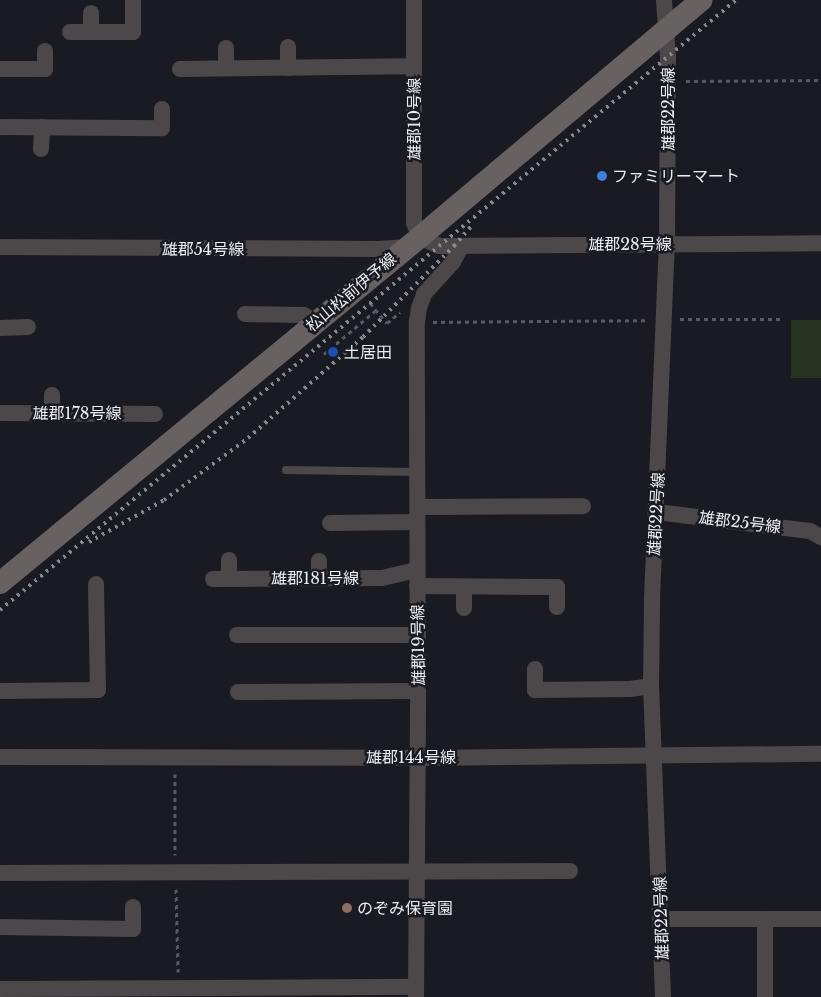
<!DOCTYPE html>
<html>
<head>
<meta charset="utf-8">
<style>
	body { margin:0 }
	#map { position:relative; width:821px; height:997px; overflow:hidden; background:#1a1b22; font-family:"Libre Baskerville","Noto Sans JP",serif }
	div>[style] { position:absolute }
	.green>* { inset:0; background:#273420; transform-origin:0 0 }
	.path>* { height:3px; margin-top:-1.5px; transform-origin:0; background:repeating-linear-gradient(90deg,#595a61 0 4px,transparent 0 8px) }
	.lane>* { height:8px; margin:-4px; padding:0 4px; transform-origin:4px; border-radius:4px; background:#4c4849 }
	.street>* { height:16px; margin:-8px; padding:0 8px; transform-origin:8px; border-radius:8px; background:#4c4849 }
	.secondary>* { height:22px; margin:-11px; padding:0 11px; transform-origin:11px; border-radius:11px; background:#676162 }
	.rail>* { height:4px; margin-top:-2px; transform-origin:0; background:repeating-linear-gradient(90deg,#88898f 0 2.5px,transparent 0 7.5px) }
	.dots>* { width:14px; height:14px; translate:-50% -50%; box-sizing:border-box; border:2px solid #1a1b22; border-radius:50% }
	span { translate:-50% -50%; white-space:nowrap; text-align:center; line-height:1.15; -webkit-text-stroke:5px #1a1b22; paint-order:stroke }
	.street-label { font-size:16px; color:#ecedf2 }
	.poi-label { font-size:16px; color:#ecedf2 }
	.left { translate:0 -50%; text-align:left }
</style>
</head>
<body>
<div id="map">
	<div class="green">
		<i style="left:791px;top:320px;width:30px;height:58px"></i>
	</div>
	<div class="path">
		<i style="left:686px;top:81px;width:135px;rotate:-0.4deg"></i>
		<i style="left:370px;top:303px;width:26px;rotate:50deg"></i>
		<i style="left:387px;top:323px;width:17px;rotate:-40deg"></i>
		<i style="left:680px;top:319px;width:101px"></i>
		<i style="left:433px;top:322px;width:214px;rotate:-0.5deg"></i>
		<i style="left:324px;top:354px;width:68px;rotate:-40.2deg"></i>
		<i style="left:175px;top:774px;width:81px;rotate:90deg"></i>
		<i style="left:176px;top:889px;width:83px;rotate:88.6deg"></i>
	</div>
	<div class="lane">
		<i style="left:286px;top:470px;width:132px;rotate:0.9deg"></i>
	</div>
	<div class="street">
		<i style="left:414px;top:0;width:223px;rotate:90deg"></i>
		<i style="left:414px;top:223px;width:15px;rotate:67deg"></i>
		<i style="left:420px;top:237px;width:21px;rotate:25deg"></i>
		<i style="left:439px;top:246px;width:382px;rotate:-0.4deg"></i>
		<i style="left:91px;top:13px;width:19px;rotate:90deg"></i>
		<i style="left:70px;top:32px;width:63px"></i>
		<i style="left:133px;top:32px;width:32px;rotate:-90deg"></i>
		<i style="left:288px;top:47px;width:21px;rotate:90deg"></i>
		<i style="left:226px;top:48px;width:20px;rotate:90deg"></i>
		<i style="left:0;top:69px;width:45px"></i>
		<i style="left:45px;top:69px;width:18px;rotate:-90deg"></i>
		<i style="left:180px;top:69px;width:234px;rotate:-0.7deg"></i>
		<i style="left:0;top:127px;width:162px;rotate:0.4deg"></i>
		<i style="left:162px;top:128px;width:19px;rotate:-90deg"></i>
		<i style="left:41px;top:149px;width:22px;rotate:-87deg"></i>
		<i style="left:0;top:247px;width:379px;rotate:0.3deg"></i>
		<i style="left:379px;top:249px;width:31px;rotate:-4deg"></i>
		<i style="left:245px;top:314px;width:59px;rotate:1deg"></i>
		<i style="left:304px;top:315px;width:13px;rotate:32deg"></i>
		<i style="left:0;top:328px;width:28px;rotate:-2deg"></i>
		<i style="left:52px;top:395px;width:19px;rotate:90deg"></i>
		<i style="left:0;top:413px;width:155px;rotate:0.4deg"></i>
		<i style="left:418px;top:507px;width:165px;rotate:-0.3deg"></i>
		<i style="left:657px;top:512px;width:154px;rotate:7.1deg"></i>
		<i style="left:810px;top:531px;width:13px;rotate:29deg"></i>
		<i style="left:330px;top:523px;width:87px;rotate:-0.7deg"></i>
		<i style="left:319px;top:561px;width:17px;rotate:90deg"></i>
		<i style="left:229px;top:578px;width:18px;rotate:-90deg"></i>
		<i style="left:213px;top:579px;width:169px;rotate:-0.3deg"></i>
		<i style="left:382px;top:578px;width:36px;rotate:-13deg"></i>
		<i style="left:417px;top:586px;width:140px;rotate:0.4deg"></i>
		<i style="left:557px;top:587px;width:20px;rotate:90deg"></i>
		<i style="left:464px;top:587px;width:21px;rotate:90deg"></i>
		<i style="left:237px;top:635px;width:181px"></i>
		<i style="left:535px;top:669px;width:21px;rotate:90deg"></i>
		<i style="left:535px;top:690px;width:95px;rotate:-0.6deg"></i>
		<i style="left:630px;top:689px;width:21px;rotate:-8deg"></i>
		<i style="left:0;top:691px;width:98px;rotate:-0.6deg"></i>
		<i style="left:98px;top:690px;width:106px;rotate:-91.1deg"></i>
		<i style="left:238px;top:692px;width:180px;rotate:-0.3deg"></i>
		<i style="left:0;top:757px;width:417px;rotate:0.1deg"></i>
		<i style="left:417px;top:758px;width:404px;rotate:-0.6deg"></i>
		<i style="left:0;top:873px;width:570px;rotate:-0.2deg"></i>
		<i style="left:662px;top:919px;width:159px"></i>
		<i style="left:765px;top:919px;width:78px;rotate:90deg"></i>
		<i style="left:0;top:927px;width:133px;rotate:0.9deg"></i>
		<i style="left:133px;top:929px;width:22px;rotate:-90deg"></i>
		<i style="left:0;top:989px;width:416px;rotate:-0.3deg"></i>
		<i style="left:416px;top:997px;width:306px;rotate:-89.6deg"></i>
		<i style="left:418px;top:691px;width:369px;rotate:-90.2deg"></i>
		<i style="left:417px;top:322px;width:14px;rotate:-82deg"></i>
		<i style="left:419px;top:308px;width:15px;rotate:-70deg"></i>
		<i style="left:424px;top:294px;width:43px;rotate:-47.8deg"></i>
		<i style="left:453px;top:262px;width:18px;rotate:-63deg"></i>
		<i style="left:663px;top:997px;width:311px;rotate:-92.2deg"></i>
		<i style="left:651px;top:686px;width:88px;rotate:-89.3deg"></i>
		<i style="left:652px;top:598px;width:354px;rotate:-87.6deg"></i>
		<i style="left:667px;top:244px;width:187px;rotate:-89.7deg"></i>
		<i style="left:668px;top:57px;width:57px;rotate:-94deg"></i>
	</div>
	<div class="secondary">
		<i style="left:0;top:583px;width:544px;rotate:-39.48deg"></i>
		<i style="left:420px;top:237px;width:368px;rotate:-40.1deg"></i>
	</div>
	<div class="rail">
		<i style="left:89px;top:542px;width:86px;rotate:-29.2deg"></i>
		<i style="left:164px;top:500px;width:104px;rotate:-36.4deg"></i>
		<i style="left:248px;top:438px;width:153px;rotate:-41.3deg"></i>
		<i style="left:363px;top:337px;width:129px;rotate:-45deg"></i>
		<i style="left:454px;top:246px;width:28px;rotate:-49deg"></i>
		<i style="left:0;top:610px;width:956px;rotate:-39.65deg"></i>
	</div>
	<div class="dots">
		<i style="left:602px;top:176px;background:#3f7fe0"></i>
		<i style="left:333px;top:352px;background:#1a4fb4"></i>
		<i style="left:347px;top:908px;background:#8d6e63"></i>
	</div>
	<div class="street-label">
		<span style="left:668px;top:109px;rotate:-90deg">雄郡22号線</span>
		<span style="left:414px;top:119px;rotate:-90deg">雄郡10号線</span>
		<span style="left:630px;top:244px">雄郡28号線</span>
		<span style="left:203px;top:249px">雄郡54号線</span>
		<span style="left:351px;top:292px;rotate:-40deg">松山松前伊予線</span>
		<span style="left:77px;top:413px">雄郡178号線</span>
		<span style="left:656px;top:514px;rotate:-87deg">雄郡22号線</span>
		<span style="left:740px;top:522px;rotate:7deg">雄郡25号線</span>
		<span style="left:315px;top:578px">雄郡181号線</span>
		<span style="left:418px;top:645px;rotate:-91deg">雄郡19号線</span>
		<span style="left:411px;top:757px">雄郡144号線</span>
		<span style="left:661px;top:918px;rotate:-92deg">雄郡22号線</span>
	</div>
	<div class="poi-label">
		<span class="left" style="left:612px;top:176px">ファミリーマート</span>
		<span class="left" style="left:344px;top:352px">土居田</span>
		<span class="left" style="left:357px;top:908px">のぞみ保育園</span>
	</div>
</div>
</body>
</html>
